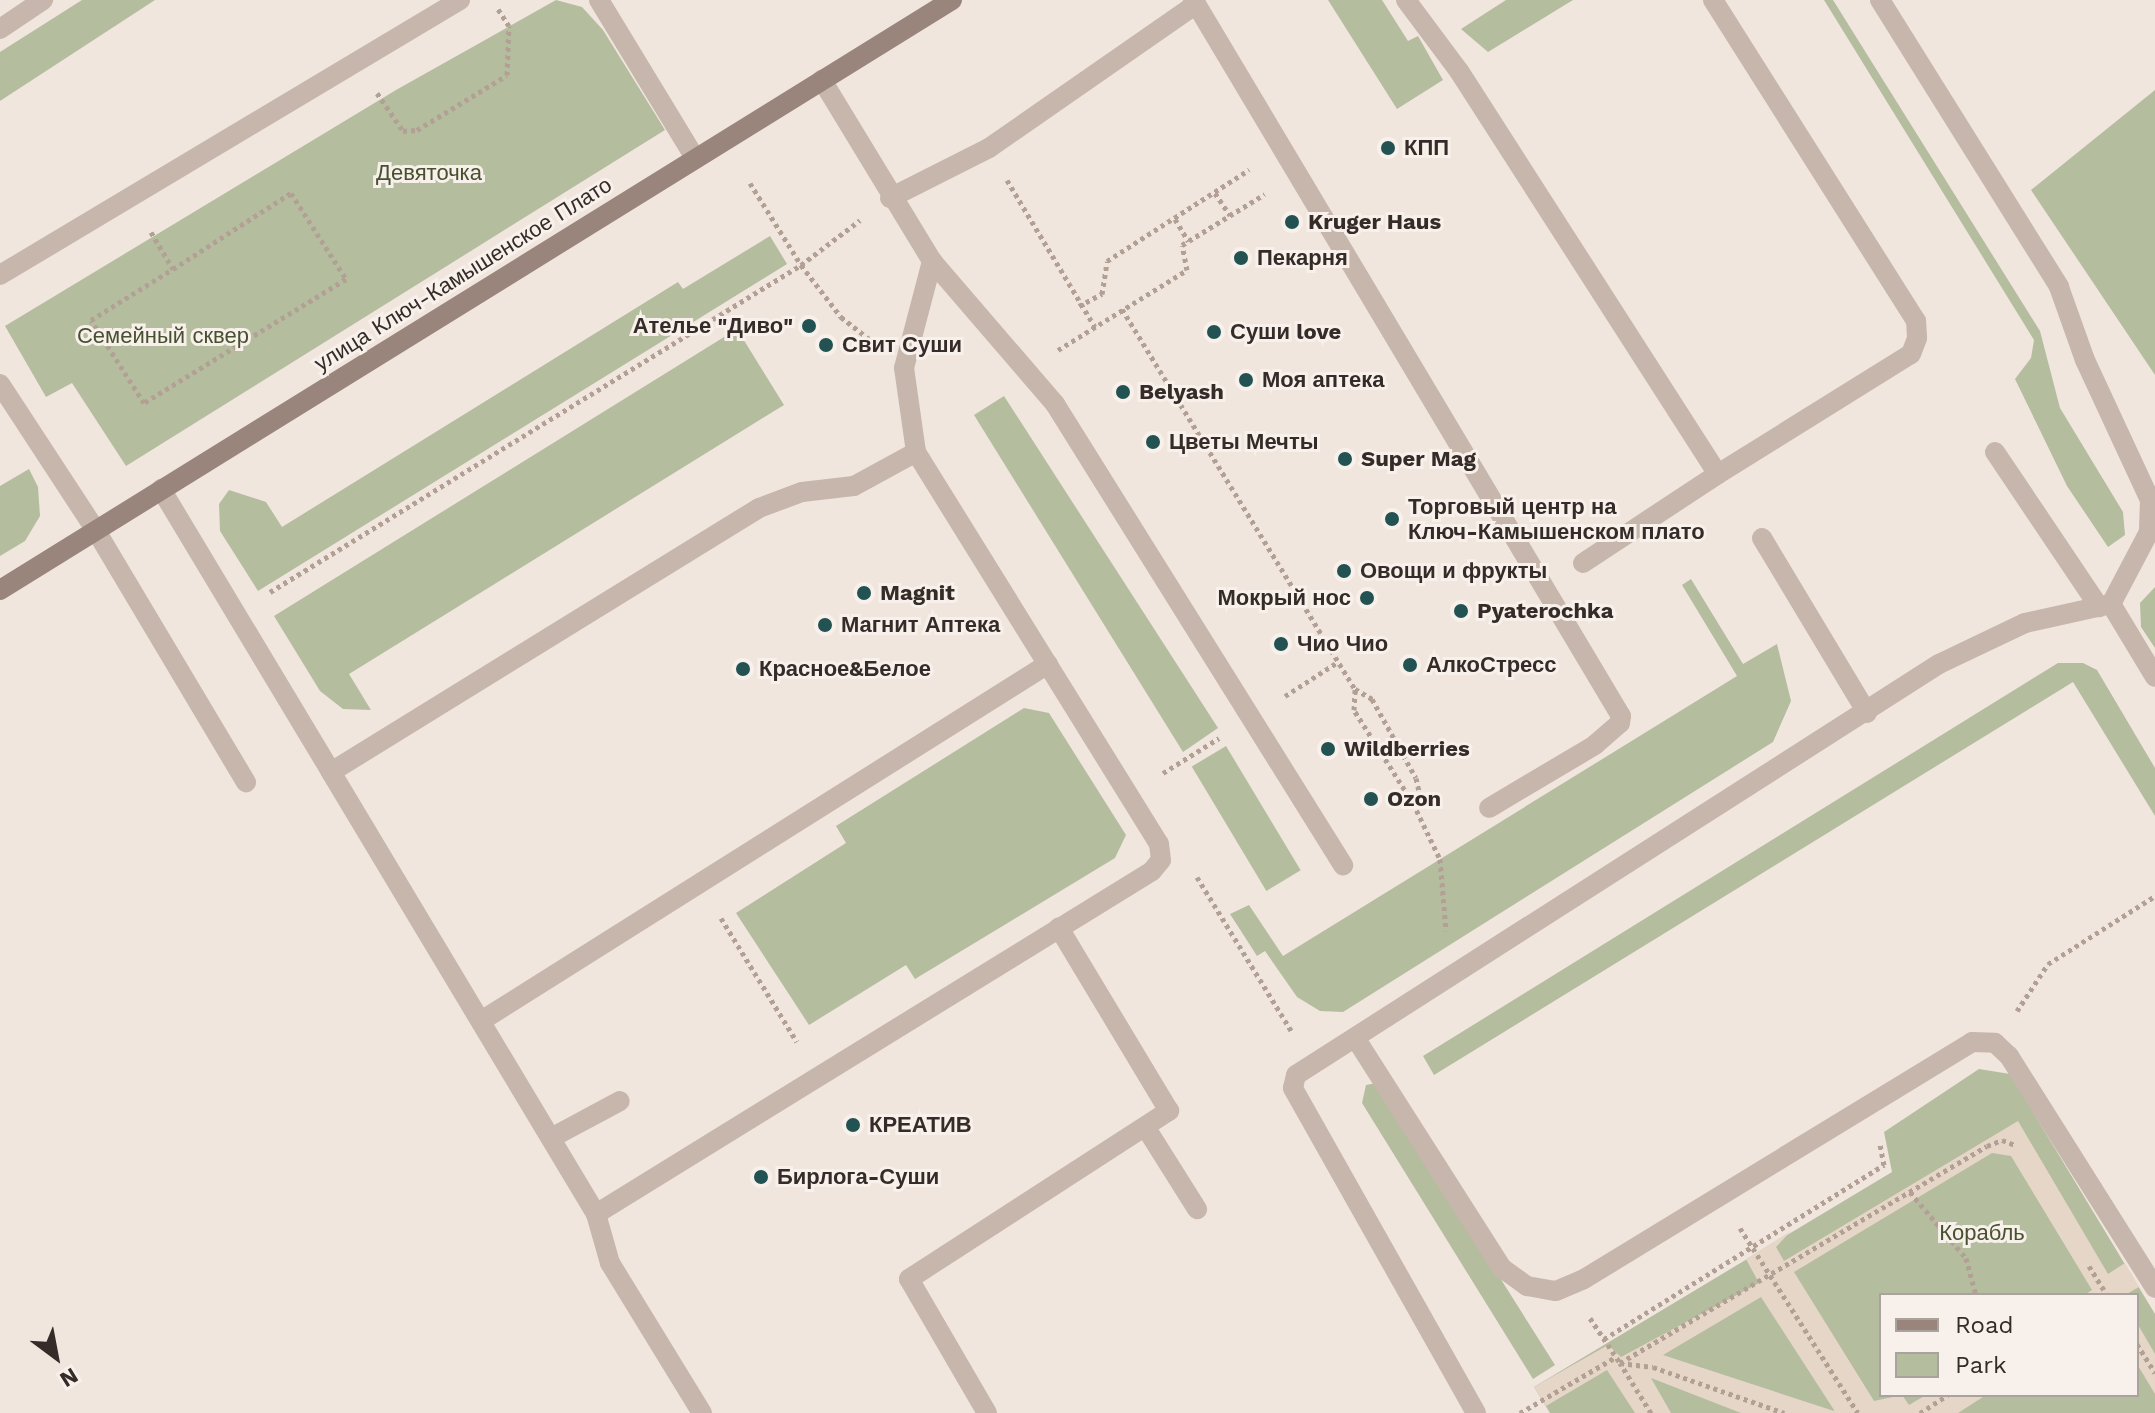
<!DOCTYPE html>
<html>
<head>
<meta charset="utf-8">
<style>
	body { margin:0 }
	#map { position:relative; width:2155px; height:1413px; overflow:hidden; background:#f0e6de; font-family:"Work Sans",sans-serif }
	div>[style] { position:absolute }
	.green>* { inset:0; background:#b5bd9f; transform-origin:0 0 }
	.plaza>* { inset:0; background:#e6d6c7 }
	.path>* { height:5px; margin-top:-2.5px; transform-origin:0; background:repeating-linear-gradient(90deg,#b2a095 0 4px,transparent 0 8px) }
	.lane>* { height:20px; margin:-10px; padding:0 10px; transform-origin:10px; border-radius:10px; background:#c7b6ab }
	.street>* { height:20px; margin:-10px; padding:0 10px; transform-origin:10px; border-radius:10px; background:#c7b6ab }
	.secondary>* { height:20px; margin:-10px; padding:0 10px; transform-origin:10px; border-radius:10px; background:#9a857d }
	.dots>* { width:22px; height:22px; translate:-50% -50%; box-sizing:border-box; border:4px solid #f8f0ea; border-radius:50% }
	span { translate:-50% -50%; white-space:nowrap; text-align:center; line-height:1.15; -webkit-text-stroke:6px #f8f0ea; paint-order:stroke }
	.poi-label { font-size:22px; color:#352c29; font-weight:700 }
	.left { translate:0 -50%; text-align:left }
	.right { translate:-100% -50%; text-align:right }
	.park-label { font-size:22px; color:#475130 }
	.street-label { font-size:22px; color:#352c29 }
	.legend { position:absolute; left:1879px; top:1293px; width:260px; height:104px; box-sizing:border-box; background:#f8f0ea; border:2px solid #aaa29d; margin:0; padding:10px 14px; list-style:none; font-size:24px; color:#352c29 }
	.legend li { display:flex; align-items:center; gap:16px; height:40px }
	.legend b { width:40px; border:2px solid #aaa29d }
	.north { position:absolute; left:16px; top:1317px; width:80px; height:80px; -webkit-text-stroke:6px #f8f0ea; paint-order:stroke; rotate:148deg; font-size:22px; font-weight:700; line-height:32px; text-align:center; color:#352c29 }
	.north::after { content:''; display:block; margin:auto; width:28px; height:36px; background:#352c29; clip-path:polygon(50% 0,100% 100%,50% 72%,0 100%) }
</style>
</head>
<body>
<div id="map">
	<div class="green">
		<i style="clip-path:polygon(82px 0,155px 0,0 101px,0 52px)"></i>
		<i style="clip-path:polygon(556px 0,582px 7px,603px 30px,665px 130px,126px 466px,72px 383px,46px 397px,5px 326px,396px 90px)"></i>
		<i style="clip-path:polygon(1328px 0,1382px 0,1408px 41px,1418px 36px,1443px 80px,1397px 109px)"></i>
		<i style="clip-path:polygon(1506px 0,1573px 0,1488px 52px,1461px 29px)"></i>
		<i style="clip-path:polygon(1824px 0,1833px 0,2040px 331px,2060px 408px,2123px 512px,2125px 535px,2108px 547px,2067px 486px,2015px 379px,2031px 358px,2034px 340px)"></i>
		<i style="clip-path:polygon(2155px 90px,2155px 375px,2031px 190px)"></i>
		<i style="clip-path:polygon(770px 236px,787px 264px,258px 591px,220px 531px,219px 504px,229px 490px,266px 502px,282px 527px,678px 282px,683px 289px)"></i>
		<i style="clip-path:polygon(737px 329px,784px 405px,349px 674px,371px 710px,343px 709px,320px 691px,274px 616px)"></i>
		<i style="clip-path:polygon(1004px 396px,1218px 728px,1183px 752px,974px 415px)"></i>
		<i style="clip-path:polygon(29px 469px,38px 487px,40px 516px,25px 541px,0 556px,0 486px)"></i>
		<i style="clip-path:polygon(1691px 579px,1743px 664px,1777px 644px,1791px 701px,1773px 742px,1343px 1012px,1320px 1011px,1297px 997px,1265px 951px,1257px 956px,1230px 914px,1249px 905px,1283px 956px,1737px 676px,1682px 585px)"></i>
		<i style="clip-path:polygon(2155px 587px,2155px 648px,2141px 627px,2140px 603px)"></i>
		<i style="clip-path:polygon(2058px 663px,2083px 663px,2097px 670px,2155px 768px,2155px 816px,2073px 682px,1434px 1075px,1423px 1056px)"></i>
		<i style="clip-path:polygon(1024px 708px,1049px 713px,1126px 835px,1115px 858px,915px 979px,906px 965px,809px 1025px,736px 913px,846px 843px,836px 826px)"></i>
		<i style="left:1226px;top:746px;width:145px;height:40px;rotate:59deg"></i>
		<i style="clip-path:polygon(evenodd,1979px 1069px,2010px 1074px,2155px 1314px,2155px 1413px,1550px 1413px,1534px 1387px,1892px 1172px,1884px 1132px,1979px 1069px,1881px 1295px,2137px 1295px,2137px 1395px,1881px 1395px,1881px 1295px)"></i>
		<i style="clip-path:polygon(1377px 1083px,1555px 1365px,1533px 1379px,1362px 1103px,1366px 1085px)"></i>
	</div>
	<div class="plaza">
		<i style="clip-path:polygon(evenodd,2018px 1121px,2108px 1274px,2125px 1263px,2139px 1287px,2125px 1295px,2084px 1295px,2092px 1290px,2011px 1156px,1992px 1153px,1794px 1272px,1874px 1401px,1902px 1395px,1909px 1405px,1926px 1395px,1986px 1395px,1958px 1413px,1741px 1413px,1651px 1378px,1671px 1413px,1635px 1413px,1607px 1370px,1546px 1406px,1534px 1387px,1608px 1345px,1621px 1357px,1759px 1283px,1746px 1259px,1791px 1231px,1776px 1247px,1784px 1261px,2018px 1121px,1761px 1297px,1834px 1410px,1834px 1411px,1663px 1355px,1761px 1297px)"></i>
		<i style="clip-path:polygon(2137px 1323px,2155px 1354px,2155px 1394px,2137px 1364px)"></i>
	</div>
	<div class="path">
		<i style="left:377px;top:93px;width:46px;rotate:55.6deg"></i>
		<i style="left:403px;top:131px;width:14px;rotate:-4deg"></i>
		<i style="left:417px;top:130px;width:105px;rotate:-31.4deg"></i>
		<i style="left:507px;top:75px;width:49px;rotate:-87.7deg"></i>
		<i style="left:509px;top:26px;width:20px;rotate:-123deg"></i>
		<i style="left:1007px;top:180px;width:171px;rotate:59.1deg"></i>
		<i style="left:750px;top:183px;width:97px;rotate:58.1deg"></i>
		<i style="left:801px;top:265px;width:66px;rotate:52.4deg"></i>
		<i style="left:841px;top:317px;width:37px;rotate:38deg"></i>
		<i style="left:1215px;top:193px;width:27px;rotate:56deg"></i>
		<i style="left:1175px;top:219px;width:26px;rotate:59deg"></i>
		<i style="left:151px;top:232px;width:43px;rotate:59.3deg"></i>
		<i style="left:173px;top:269px;width:140px;rotate:-32.8deg"></i>
		<i style="left:291px;top:193px;width:102px;rotate:57.4deg"></i>
		<i style="left:346px;top:279px;width:237px;rotate:148.5deg"></i>
		<i style="left:144px;top:403px;width:98px;rotate:-122.6deg"></i>
		<i style="left:91px;top:320px;width:97px;rotate:-31.9deg"></i>
		<i style="left:1079px;top:306px;width:26px;rotate:-28deg"></i>
		<i style="left:1102px;top:294px;width:33px;rotate:-81deg"></i>
		<i style="left:1107px;top:261px;width:169px;rotate:-32.7deg"></i>
		<i style="left:1122px;top:309px;width:446px;rotate:58.5deg"></i>
		<i style="left:1355px;top:689px;width:20px;rotate:30deg"></i>
		<i style="left:1372px;top:699px;width:90px;rotate:60.9deg"></i>
		<i style="left:1416px;top:778px;width:18px;rotate:77deg"></i>
		<i style="left:1420px;top:796px;width:10px;rotate:135deg"></i>
		<i style="left:1413px;top:803px;width:110px;rotate:-122.4deg"></i>
		<i style="left:1354px;top:710px;width:21px;rotate:-87deg"></i>
		<i style="left:1058px;top:350px;width:152px;rotate:-31.8deg"></i>
		<i style="left:1187px;top:270px;width:25px;rotate:-101deg"></i>
		<i style="left:1182px;top:245px;width:97px;rotate:-31.6deg"></i>
		<i style="left:270px;top:592px;width:624px;rotate:-31.63deg"></i>
		<i style="left:801px;top:265px;width:74px;rotate:-37.3deg"></i>
		<i style="left:1285px;top:696px;width:63px;rotate:-32.7deg"></i>
		<i style="left:1163px;top:773px;width:66px;rotate:-32deg"></i>
		<i style="left:1413px;top:803px;width:62px;rotate:64.3deg"></i>
		<i style="left:1440px;top:859px;width:72px;rotate:85.2deg"></i>
		<i style="left:1197px;top:877px;width:182px;rotate:58.5deg"></i>
		<i style="left:721px;top:918px;width:145px;rotate:58.5deg"></i>
		<i style="left:2017px;top:1011px;width:56px;rotate:-56.6deg"></i>
		<i style="left:2048px;top:964px;width:127px;rotate:-32.4deg"></i>
		<i style="left:1910px;top:1192px;width:87px;rotate:49.7deg"></i>
		<i style="left:1966px;top:1258px;width:38px;rotate:75deg"></i>
		<i style="left:1740px;top:1228px;width:219px;rotate:57.5deg"></i>
		<i style="left:2089px;top:1266px;width:34px;rotate:58deg"></i>
		<i style="left:1590px;top:1318px;width:54px;rotate:56.3deg"></i>
		<i style="left:1620px;top:1363px;width:33px;rotate:7deg"></i>
		<i style="left:1653px;top:1367px;width:139px;rotate:19.3deg"></i>
		<i style="left:1604px;top:1339px;width:330px;rotate:-31.9deg"></i>
		<i style="left:1884px;top:1165px;width:21px;rotate:-101deg"></i>
		<i style="left:2137px;top:1344px;width:34px;rotate:58deg"></i>
		<i style="left:1520px;top:1413px;width:111px;rotate:-30.3deg"></i>
		<i style="left:1651px;top:1413px;width:59px;rotate:-121.8deg"></i>
		<i style="left:1620px;top:1363px;width:426px;rotate:-30.6deg"></i>
		<i style="left:1987px;top:1146px;width:16px;rotate:-22deg"></i>
		<i style="left:2002px;top:1140px;width:14px;rotate:21deg"></i>
		<i style="left:1920px;top:1413px;width:33px;rotate:-33deg"></i>
	</div>
	<div class="lane">
		<i style="left:599px;top:0;width:185px;rotate:58.7deg"></i>
		<i style="left:1406px;top:0;width:89px;rotate:53.3deg"></i>
		<i style="left:1459px;top:71px;width:479px;rotate:57.3deg"></i>
		<i style="left:1718px;top:474px;width:227px;rotate:-31.9deg"></i>
		<i style="left:1911px;top:354px;width:17px;rotate:-69deg"></i>
		<i style="left:1917px;top:338px;width:17px;rotate:-93deg"></i>
		<i style="left:1916px;top:321px;width:380px;rotate:-122.3deg"></i>
		<i style="left:1196px;top:4px;width:829px;rotate:59.17deg"></i>
		<i style="left:1621px;top:716px;width:7px;rotate:98deg"></i>
		<i style="left:1620px;top:723px;width:33px;rotate:139deg"></i>
		<i style="left:1595px;top:745px;width:123px;rotate:149.3deg"></i>
		<i style="left:0;top:29px;width:52px;rotate:-34deg"></i>
		<i style="left:890px;top:198px;width:111px;rotate:-26.8deg"></i>
		<i style="left:989px;top:148px;width:252px;rotate:-34.8deg"></i>
		<i style="left:1196px;top:4px;width:5px;rotate:-127deg"></i>
		<i style="left:932px;top:261px;width:189px;rotate:49.3deg"></i>
		<i style="left:1055px;top:404px;width:544px;rotate:58.01deg"></i>
		<i style="left:0;top:275px;width:536px;rotate:-30.87deg"></i>
		<i style="left:0;top:384px;width:173px;rotate:56.8deg"></i>
		<i style="left:95px;top:529px;width:295px;rotate:59.2deg"></i>
		<i style="left:1995px;top:452px;width:187px;rotate:56.1deg"></i>
		<i style="left:161px;top:489px;width:330px;rotate:59deg"></i>
		<i style="left:331px;top:772px;width:503px;rotate:-31.67deg"></i>
		<i style="left:759px;top:508px;width:46px;rotate:-20.4deg"></i>
		<i style="left:802px;top:492px;width:52px;rotate:-6.6deg"></i>
		<i style="left:854px;top:486px;width:71px;rotate:-28.7deg"></i>
		<i style="left:1762px;top:538px;width:204px;rotate:59deg"></i>
		<i style="left:1583px;top:563px;width:162px;rotate:-33.4deg"></i>
		<i style="left:331px;top:772px;width:515px;rotate:59.06deg"></i>
		<i style="left:596px;top:1214px;width:51px;rotate:74.1deg"></i>
		<i style="left:610px;top:1263px;width:176px;rotate:58.5deg"></i>
		<i style="left:481px;top:1021px;width:670px;rotate:-32.2deg"></i>
		<i style="left:1356px;top:1039px;width:272px;rotate:57.5deg"></i>
		<i style="left:1502px;top:1268px;width:31px;rotate:36deg"></i>
		<i style="left:1527px;top:1286px;width:29px;rotate:10deg"></i>
		<i style="left:1556px;top:1291px;width:30px;rotate:-23deg"></i>
		<i style="left:1584px;top:1279px;width:455px;rotate:-31.4deg"></i>
		<i style="left:1972px;top:1042px;width:23px;rotate:2deg"></i>
		<i style="left:1995px;top:1043px;width:19px;rotate:43deg"></i>
		<i style="left:2009px;top:1056px;width:274px;rotate:57.8deg"></i>
		<i style="left:1146px;top:1128px;width:96px;rotate:57.8deg"></i>
		<i style="left:551px;top:1138px;width:78px;rotate:-28.2deg"></i>
		<i style="left:596px;top:1214px;width:653px;rotate:-31.67deg"></i>
		<i style="left:1152px;top:871px;width:14px;rotate:-51deg"></i>
		<i style="left:1161px;top:860px;width:16px;rotate:-97deg"></i>
		<i style="left:1159px;top:844px;width:461px;rotate:-121.8deg"></i>
		<i style="left:916px;top:452px;width:85px;rotate:-98.1deg"></i>
		<i style="left:904px;top:368px;width:111px;rotate:-75.3deg"></i>
		<i style="left:932px;top:261px;width:212px;rotate:-121.3deg"></i>
		<i style="left:987px;top:1413px;width:155px;rotate:-120.2deg"></i>
		<i style="left:909px;top:1279px;width:310px;rotate:-32.9deg"></i>
		<i style="left:1169px;top:1111px;width:214px;rotate:-121deg"></i>
		<i style="left:1476px;top:1413px;width:373px;rotate:-119.4deg"></i>
		<i style="left:1293px;top:1088px;width:13px;rotate:-77deg"></i>
		<i style="left:1296px;top:1075px;width:763px;rotate:-32.59deg"></i>
		<i style="left:1939px;top:664px;width:95px;rotate:-25.5deg"></i>
		<i style="left:2025px;top:623px;width:88px;rotate:-12.5deg"></i>
		<i style="left:2111px;top:604px;width:85px;rotate:58.9deg"></i>
	</div>
	<div class="street">
		<i style="left:1880px;top:0;width:338px;rotate:58deg"></i>
		<i style="left:2059px;top:287px;width:77px;rotate:70.4deg"></i>
		<i style="left:2085px;top:360px;width:154px;rotate:65.1deg"></i>
		<i style="left:2150px;top:500px;width:32px;rotate:92deg"></i>
		<i style="left:2149px;top:532px;width:81px;rotate:117.8deg"></i>
	</div>
	<div class="secondary">
		<i style="left:0;top:590px;width:1120px;rotate:-31.79deg"></i>
	</div>
	<div class="dots">
		<i style="left:1388px;top:148px;background:#235252"></i>
		<i style="left:1292px;top:222px;background:#235252"></i>
		<i style="left:1241px;top:258px;background:#235252"></i>
		<i style="left:809px;top:326px;background:#235252"></i>
		<i style="left:1214px;top:332px;background:#235252"></i>
		<i style="left:826px;top:345px;background:#235252"></i>
		<i style="left:1246px;top:380px;background:#235252"></i>
		<i style="left:1123px;top:392px;background:#235252"></i>
		<i style="left:1153px;top:442px;background:#235252"></i>
		<i style="left:1345px;top:459px;background:#235252"></i>
		<i style="left:1392px;top:519px;background:#235252"></i>
		<i style="left:1344px;top:571px;background:#235252"></i>
		<i style="left:864px;top:593px;background:#235252"></i>
		<i style="left:1367px;top:598px;background:#235252"></i>
		<i style="left:1461px;top:611px;background:#235252"></i>
		<i style="left:825px;top:625px;background:#235252"></i>
		<i style="left:1281px;top:644px;background:#235252"></i>
		<i style="left:1410px;top:665px;background:#235252"></i>
		<i style="left:743px;top:669px;background:#235252"></i>
		<i style="left:1328px;top:749px;background:#235252"></i>
		<i style="left:1371px;top:799px;background:#235252"></i>
		<i style="left:853px;top:1125px;background:#235252"></i>
		<i style="left:761px;top:1177px;background:#235252"></i>
	</div>
	<div class="poi-label">
		<span class="left" style="left:1404px;top:148px">КПП</span>
		<span class="left" style="left:1308px;top:222px">Kruger Haus</span>
		<span class="left" style="left:1257px;top:258px">Пекарня</span>
		<span class="right" style="left:793px;top:326px">Ателье "Диво"</span>
		<span class="left" style="left:1230px;top:332px">Суши love</span>
		<span class="left" style="left:842px;top:345px">Свит Суши</span>
		<span class="left" style="left:1262px;top:380px">Моя аптека</span>
		<span class="left" style="left:1139px;top:392px">Belyash</span>
		<span class="left" style="left:1169px;top:442px">Цветы Мечты</span>
		<span class="left" style="left:1361px;top:459px">Super Mag</span>
		<span class="left" style="left:1408px;top:519px">Торговый центр на<br>Ключ-Камышенском плато</span>
		<span class="left" style="left:1360px;top:571px">Овощи и фрукты</span>
		<span class="left" style="left:880px;top:593px">Magnit</span>
		<span class="right" style="left:1351px;top:598px">Мокрый нос</span>
		<span class="left" style="left:1477px;top:611px">Pyaterochka</span>
		<span class="left" style="left:841px;top:625px">Магнит Аптека</span>
		<span class="left" style="left:1297px;top:644px">Чио Чио</span>
		<span class="left" style="left:1426px;top:665px">АлкоСтресс</span>
		<span class="left" style="left:759px;top:669px">Красное&amp;Белое</span>
		<span class="left" style="left:1344px;top:749px">Wildberries</span>
		<span class="left" style="left:1387px;top:799px">Ozon</span>
		<span class="left" style="left:869px;top:1125px">КРЕАТИВ</span>
		<span class="left" style="left:777px;top:1177px">Бирлога-Суши</span>
	</div>
	<div class="park-label">
		<span style="left:429px;top:173px">Девяточка</span>
		<span style="left:163px;top:336px">Семейный сквер</span>
		<span style="left:1982px;top:1233px">Корабль</span>
	</div>
	<div class="street-label">
		<span style="left:463px;top:274px;rotate:-32deg">улица Ключ-Камышенское Плато</span>
	</div>
	<ul class="legend">
	<li><b style="height:10px;background:#9a857d"></b>Road</li>
	<li><b style="height:22px;background:#b5bd9f"></b>Park</li>
	</ul>
	<div class="north">N</div>
</div>
</body>
</html>
